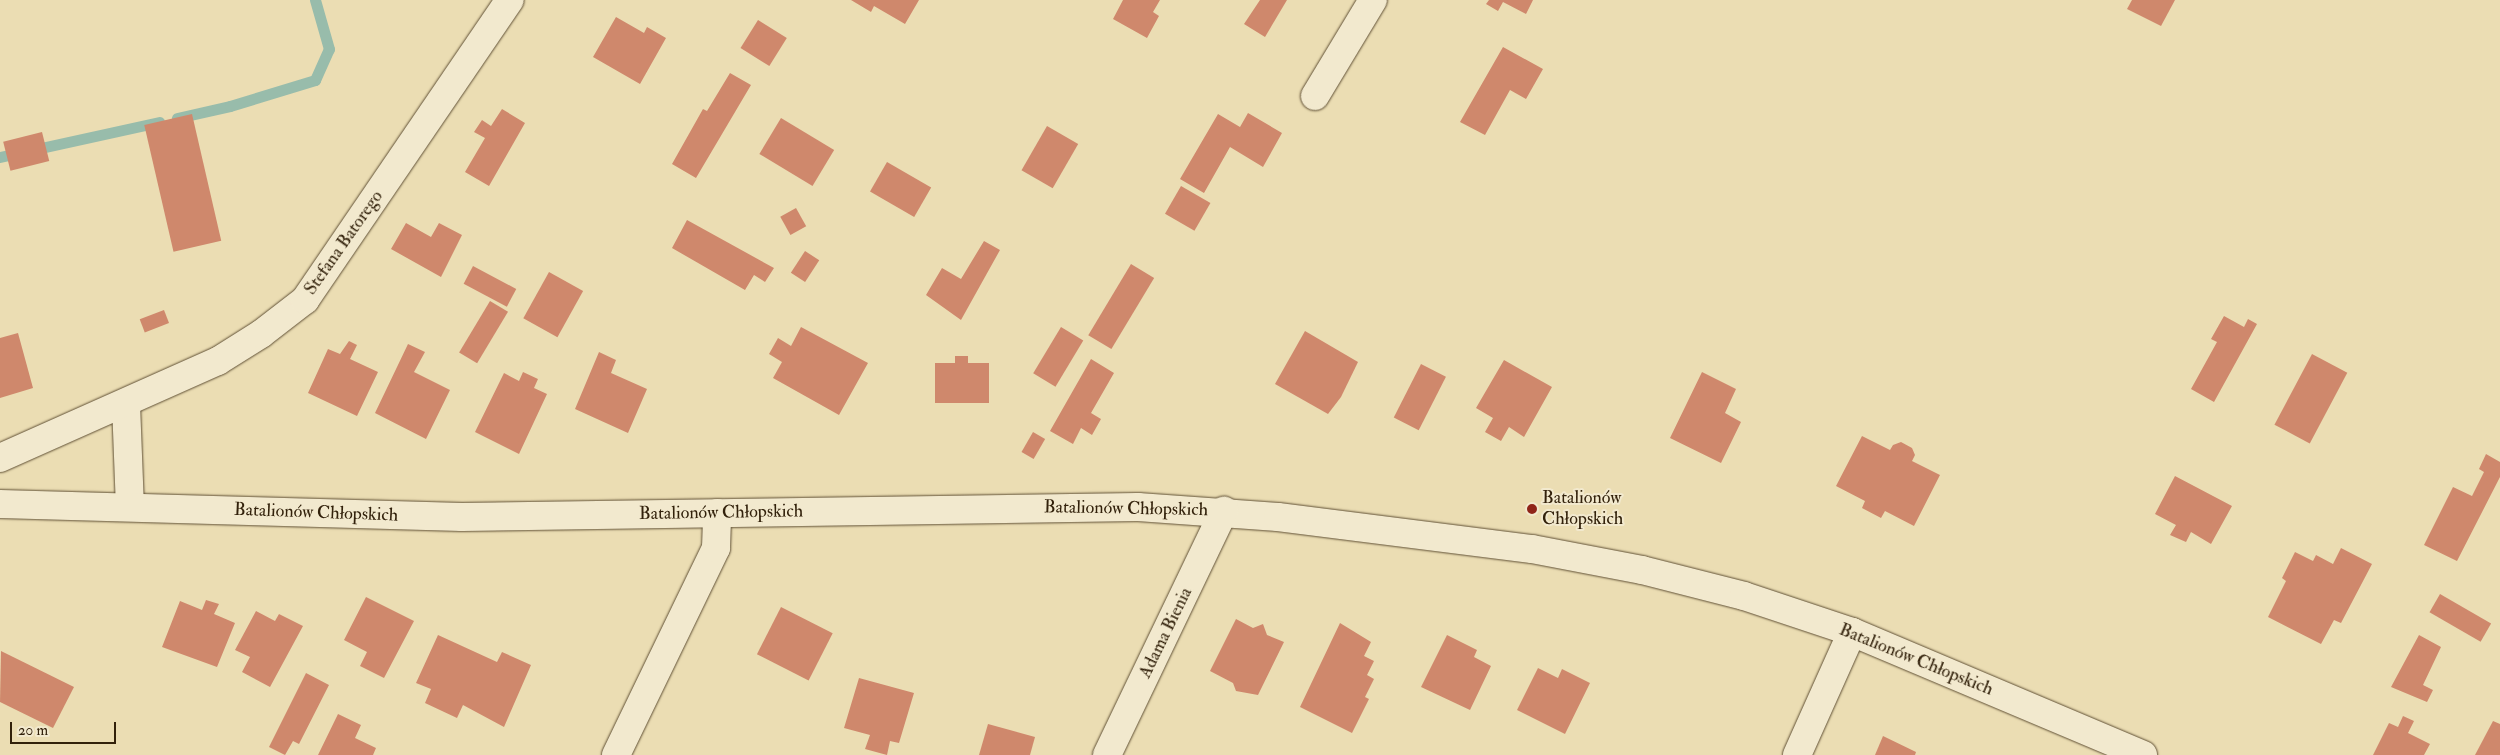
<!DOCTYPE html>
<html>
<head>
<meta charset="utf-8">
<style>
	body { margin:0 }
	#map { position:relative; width:2500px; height:755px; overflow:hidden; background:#ebddb3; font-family:"IM FELL Double Pica",serif }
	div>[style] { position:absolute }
	.stream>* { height:11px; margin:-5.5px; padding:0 5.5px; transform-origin:5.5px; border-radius:5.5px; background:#98bcab }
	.building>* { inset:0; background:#cf886c; transform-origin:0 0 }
	.roads { filter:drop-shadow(0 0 1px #605035) drop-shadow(0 0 1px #605035) }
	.minor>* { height:28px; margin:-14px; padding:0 14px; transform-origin:14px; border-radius:14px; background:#f2e9ce }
	.dots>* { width:14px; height:14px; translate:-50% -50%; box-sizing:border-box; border:2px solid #f2e9ce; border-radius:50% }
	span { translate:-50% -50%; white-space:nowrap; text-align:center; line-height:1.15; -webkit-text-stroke:4px #f2e9ce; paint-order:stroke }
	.street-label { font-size:18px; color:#32210b }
	.poi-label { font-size:18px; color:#32210b }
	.left { translate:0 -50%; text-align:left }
	.scale { position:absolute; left:10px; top:722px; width:106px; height:22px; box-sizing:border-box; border:2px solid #32210b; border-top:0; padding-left:6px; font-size:15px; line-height:18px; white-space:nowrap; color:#32210b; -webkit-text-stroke:4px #f2e9ce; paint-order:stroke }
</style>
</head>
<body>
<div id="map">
	<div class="stream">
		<i style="left:177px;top:118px;width:54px;rotate:-12.8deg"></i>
		<i style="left:230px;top:106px;width:89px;rotate:-17deg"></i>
		<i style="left:315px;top:80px;width:34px;rotate:-66deg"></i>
		<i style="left:329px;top:49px;width:51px;rotate:-105.9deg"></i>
		<i style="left:0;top:157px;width:163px;rotate:-12.4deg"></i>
	</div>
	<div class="building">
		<i style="clip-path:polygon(851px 0,919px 0,905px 24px,874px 6px,871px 12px)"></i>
		<i style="clip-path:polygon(1123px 0,1160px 0,1153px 12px,1159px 16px,1147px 38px,1113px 19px)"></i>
		<i style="clip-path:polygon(1260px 0,1287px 0,1265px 37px,1244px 24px)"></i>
		<i style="clip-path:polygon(1489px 0,1533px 0,1526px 14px,1503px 2px,1498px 11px,1486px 4px)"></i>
		<i style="clip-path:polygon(2132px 0,2175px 0,2161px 26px,2127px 9px)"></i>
		<i style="clip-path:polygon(616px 17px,644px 33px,647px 27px,666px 38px,640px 84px,593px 57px)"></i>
		<i style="left:758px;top:20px;width:34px;height:33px;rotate:32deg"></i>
		<i style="clip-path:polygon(1503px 47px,1543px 69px,1526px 99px,1510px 90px,1485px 135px,1460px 122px)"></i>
		<i style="clip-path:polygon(730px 73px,751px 85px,696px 178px,672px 164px,703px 109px,707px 111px)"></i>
		<i style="clip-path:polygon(502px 109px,525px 123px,489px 186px,465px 172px,485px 138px,474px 132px,482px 120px,491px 126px)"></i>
		<i style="clip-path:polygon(1248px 113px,1282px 133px,1263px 167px,1230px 147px,1204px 193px,1180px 179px,1218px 114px,1240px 127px)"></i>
		<i style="left:192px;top:114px;width:130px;height:49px;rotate:77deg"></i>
		<i style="left:781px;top:118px;width:62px;height:42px;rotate:31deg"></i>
		<i style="left:1047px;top:126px;width:36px;height:51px;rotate:30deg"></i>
		<i style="left:42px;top:132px;width:30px;height:40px;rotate:76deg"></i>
		<i style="left:887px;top:162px;width:51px;height:34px;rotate:30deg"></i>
		<i style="left:1181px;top:186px;width:34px;height:32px;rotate:30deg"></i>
		<i style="left:796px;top:208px;width:21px;height:18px;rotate:61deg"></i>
		<i style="clip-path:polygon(687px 220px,774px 268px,765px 282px,754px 275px,745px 290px,672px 248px)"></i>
		<i style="clip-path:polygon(406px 223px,431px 237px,439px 223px,462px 235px,441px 277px,391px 249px)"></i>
		<i style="clip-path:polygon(984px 241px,1000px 250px,961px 320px,926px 295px,942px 268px,961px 279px)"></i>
		<i style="left:805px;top:251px;width:17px;height:26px;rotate:33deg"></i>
		<i style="left:1131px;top:264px;width:27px;height:83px;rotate:31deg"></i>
		<i style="left:473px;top:266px;width:49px;height:20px;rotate:28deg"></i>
		<i style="left:549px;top:272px;width:39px;height:53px;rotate:29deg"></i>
		<i style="left:490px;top:301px;width:21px;height:60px;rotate:31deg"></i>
		<i style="left:164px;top:310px;width:14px;height:26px;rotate:69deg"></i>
		<i style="clip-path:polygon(2224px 316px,2244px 327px,2248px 319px,2257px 324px,2214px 402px,2191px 389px,2217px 342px,2211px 339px)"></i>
		<i style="clip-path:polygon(801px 327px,868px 363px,839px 415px,773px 378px,782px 362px,769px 354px,778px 338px,791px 346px)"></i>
		<i style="left:1061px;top:327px;width:26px;height:54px;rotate:31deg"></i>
		<i style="clip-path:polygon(1305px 331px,1358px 362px,1341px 397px,1328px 414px,1275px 384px)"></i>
		<i style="clip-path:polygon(18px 333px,33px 388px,0 398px,0 338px)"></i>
		<i style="clip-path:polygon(349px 341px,357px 345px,350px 359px,378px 372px,357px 416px,308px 393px,328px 349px,340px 354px)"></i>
		<i style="clip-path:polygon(408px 344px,425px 352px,414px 372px,450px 390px,426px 439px,375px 413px)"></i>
		<i style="clip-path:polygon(599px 352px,616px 360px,611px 373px,647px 389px,628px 433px,575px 409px)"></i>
		<i style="left:2312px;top:354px;width:40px;height:80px;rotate:28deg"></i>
		<i style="clip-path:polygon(955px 356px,968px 356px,968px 363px,989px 363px,989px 403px,935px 403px,935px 363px,955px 363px)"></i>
		<i style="clip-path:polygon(1091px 359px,1114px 373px,1091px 413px,1101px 419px,1092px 435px,1081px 428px,1073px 444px,1050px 431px)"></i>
		<i style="clip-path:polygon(1504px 360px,1552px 387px,1524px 437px,1509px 427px,1501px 441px,1485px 432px,1493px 418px,1476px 408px)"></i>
		<i style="left:1421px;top:364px;width:28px;height:60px;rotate:27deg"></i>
		<i style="clip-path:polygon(523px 372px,538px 379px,534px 388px,547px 394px,519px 454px,475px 432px,504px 373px,519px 381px)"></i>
		<i style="clip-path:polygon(1702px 372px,1736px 389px,1725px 413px,1741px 422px,1721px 463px,1670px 438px)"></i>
		<i style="left:1033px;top:432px;width:14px;height:23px;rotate:30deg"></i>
		<i style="clip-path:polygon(1862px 436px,1890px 450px,1893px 445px,1901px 442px,1912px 448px,1915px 455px,1912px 461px,1940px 475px,1914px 526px,1885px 511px,1881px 518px,1862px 508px,1865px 501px,1836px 486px)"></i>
		<i style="clip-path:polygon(2486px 454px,2500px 462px,2500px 477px,2457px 561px,2424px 545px,2453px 487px,2472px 496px,2484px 472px,2479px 469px)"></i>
		<i style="clip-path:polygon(2175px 476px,2232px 506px,2211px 544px,2191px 532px,2186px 542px,2170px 535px,2176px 525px,2155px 514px)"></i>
		<i style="clip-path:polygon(2341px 548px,2372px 564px,2341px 623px,2334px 620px,2321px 644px,2268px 617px,2286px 581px,2282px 578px,2295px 552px,2313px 561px,2316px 555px,2333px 564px)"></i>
		<i style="left:2440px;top:594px;width:59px;height:21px;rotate:30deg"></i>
		<i style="clip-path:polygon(366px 597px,414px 621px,384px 678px,360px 666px,367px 652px,344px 640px)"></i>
		<i style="clip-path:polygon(206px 600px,219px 604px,214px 614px,235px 623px,217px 667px,162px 647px,180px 601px,202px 610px)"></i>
		<i style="left:781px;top:607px;width:58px;height:53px;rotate:27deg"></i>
		<i style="clip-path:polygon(256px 611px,275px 621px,279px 614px,303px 626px,270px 687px,242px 672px,250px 657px,235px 650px)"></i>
		<i style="clip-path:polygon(1236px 619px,1253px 628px,1263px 624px,1267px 635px,1284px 642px,1258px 695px,1236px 691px,1233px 683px,1210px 671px)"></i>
		<i style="clip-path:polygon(1340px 623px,1371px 642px,1364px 656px,1374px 661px,1367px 675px,1374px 679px,1365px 697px,1369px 699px,1352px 733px,1300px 707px)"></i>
		<i style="clip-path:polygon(438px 635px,497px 662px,502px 652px,531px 665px,504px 727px,463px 705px,457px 718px,425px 703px,431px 689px,416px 683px)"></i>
		<i style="clip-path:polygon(1447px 635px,1477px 650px,1474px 657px,1491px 666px,1470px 710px,1421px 687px)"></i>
		<i style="clip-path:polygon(2419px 635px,2441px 647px,2423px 685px,2433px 690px,2427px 702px,2391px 687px)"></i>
		<i style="clip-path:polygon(1px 651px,74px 687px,53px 728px,0 702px)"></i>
		<i style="clip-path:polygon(1538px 668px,1558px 678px,1562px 669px,1590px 683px,1565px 734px,1517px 710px)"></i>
		<i style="clip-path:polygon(306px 673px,329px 685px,299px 744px,293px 741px,285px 755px,269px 747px)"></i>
		<i style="clip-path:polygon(859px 678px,914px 693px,899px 743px,890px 741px,887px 755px,865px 749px,870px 735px,844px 728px)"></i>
		<i style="clip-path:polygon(338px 714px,361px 725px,355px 738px,376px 748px,373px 755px,318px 755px)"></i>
		<i style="clip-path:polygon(2403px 716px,2414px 721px,2408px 733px,2430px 744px,2424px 755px,2373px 755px,2389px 723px,2398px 727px)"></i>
		<i style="clip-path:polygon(2493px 721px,2500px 724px,2500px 755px,2475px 755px)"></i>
		<i style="clip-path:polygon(988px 724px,1035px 737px,1030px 755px,979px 755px)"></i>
		<i style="clip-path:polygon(1883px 736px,1916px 752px,1915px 755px,1875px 755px)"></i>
	</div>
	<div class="roads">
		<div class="minor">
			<i style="left:1315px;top:96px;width:112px;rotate:-58.9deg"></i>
			<i style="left:126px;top:404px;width:103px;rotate:87.8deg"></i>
			<i style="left:0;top:458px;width:239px;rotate:-24deg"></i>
			<i style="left:218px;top:361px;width:51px;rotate:-32.1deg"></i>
			<i style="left:261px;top:334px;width:56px;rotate:-37.7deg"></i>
			<i style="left:305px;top:300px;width:363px;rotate:-55.7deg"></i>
			<i style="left:0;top:504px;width:462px;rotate:1.6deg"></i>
			<i style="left:462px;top:517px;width:676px;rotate:-0.85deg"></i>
			<i style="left:1138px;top:507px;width:140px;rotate:4.1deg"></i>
			<i style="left:1278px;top:517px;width:256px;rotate:7.2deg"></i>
			<i style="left:1532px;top:549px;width:112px;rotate:10.8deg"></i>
			<i style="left:1642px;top:570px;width:105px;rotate:14.3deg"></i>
			<i style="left:1744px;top:596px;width:114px;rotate:18.4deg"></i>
			<i style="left:1852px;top:632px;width:316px;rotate:22.9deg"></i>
			<i style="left:616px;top:755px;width:230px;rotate:-64.2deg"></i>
			<i style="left:716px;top:548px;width:35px;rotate:-88deg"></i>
			<i style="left:1107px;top:755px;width:271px;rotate:-64.4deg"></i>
			<i style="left:1797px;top:755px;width:135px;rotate:-65.9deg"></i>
		</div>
	</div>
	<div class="dots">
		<i style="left:1532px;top:509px;background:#8f2418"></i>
	</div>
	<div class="street-label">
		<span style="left:344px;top:243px;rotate:-55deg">Stefana Batorego</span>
		<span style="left:1126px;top:509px;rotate:1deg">Batalionów Chłopskich</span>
		<span style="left:316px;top:513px;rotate:2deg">Batalionów Chłopskich</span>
		<span style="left:721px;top:513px;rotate:-1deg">Batalionów Chłopskich</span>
		<span style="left:1166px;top:633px;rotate:-64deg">Adama Bienia</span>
		<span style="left:1916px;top:660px;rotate:22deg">Batalionów Chłopskich</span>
	</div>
	<div class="poi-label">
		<span class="left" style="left:1542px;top:509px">Batalionów<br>Chłopskich</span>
	</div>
	<div class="scale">20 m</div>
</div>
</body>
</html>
